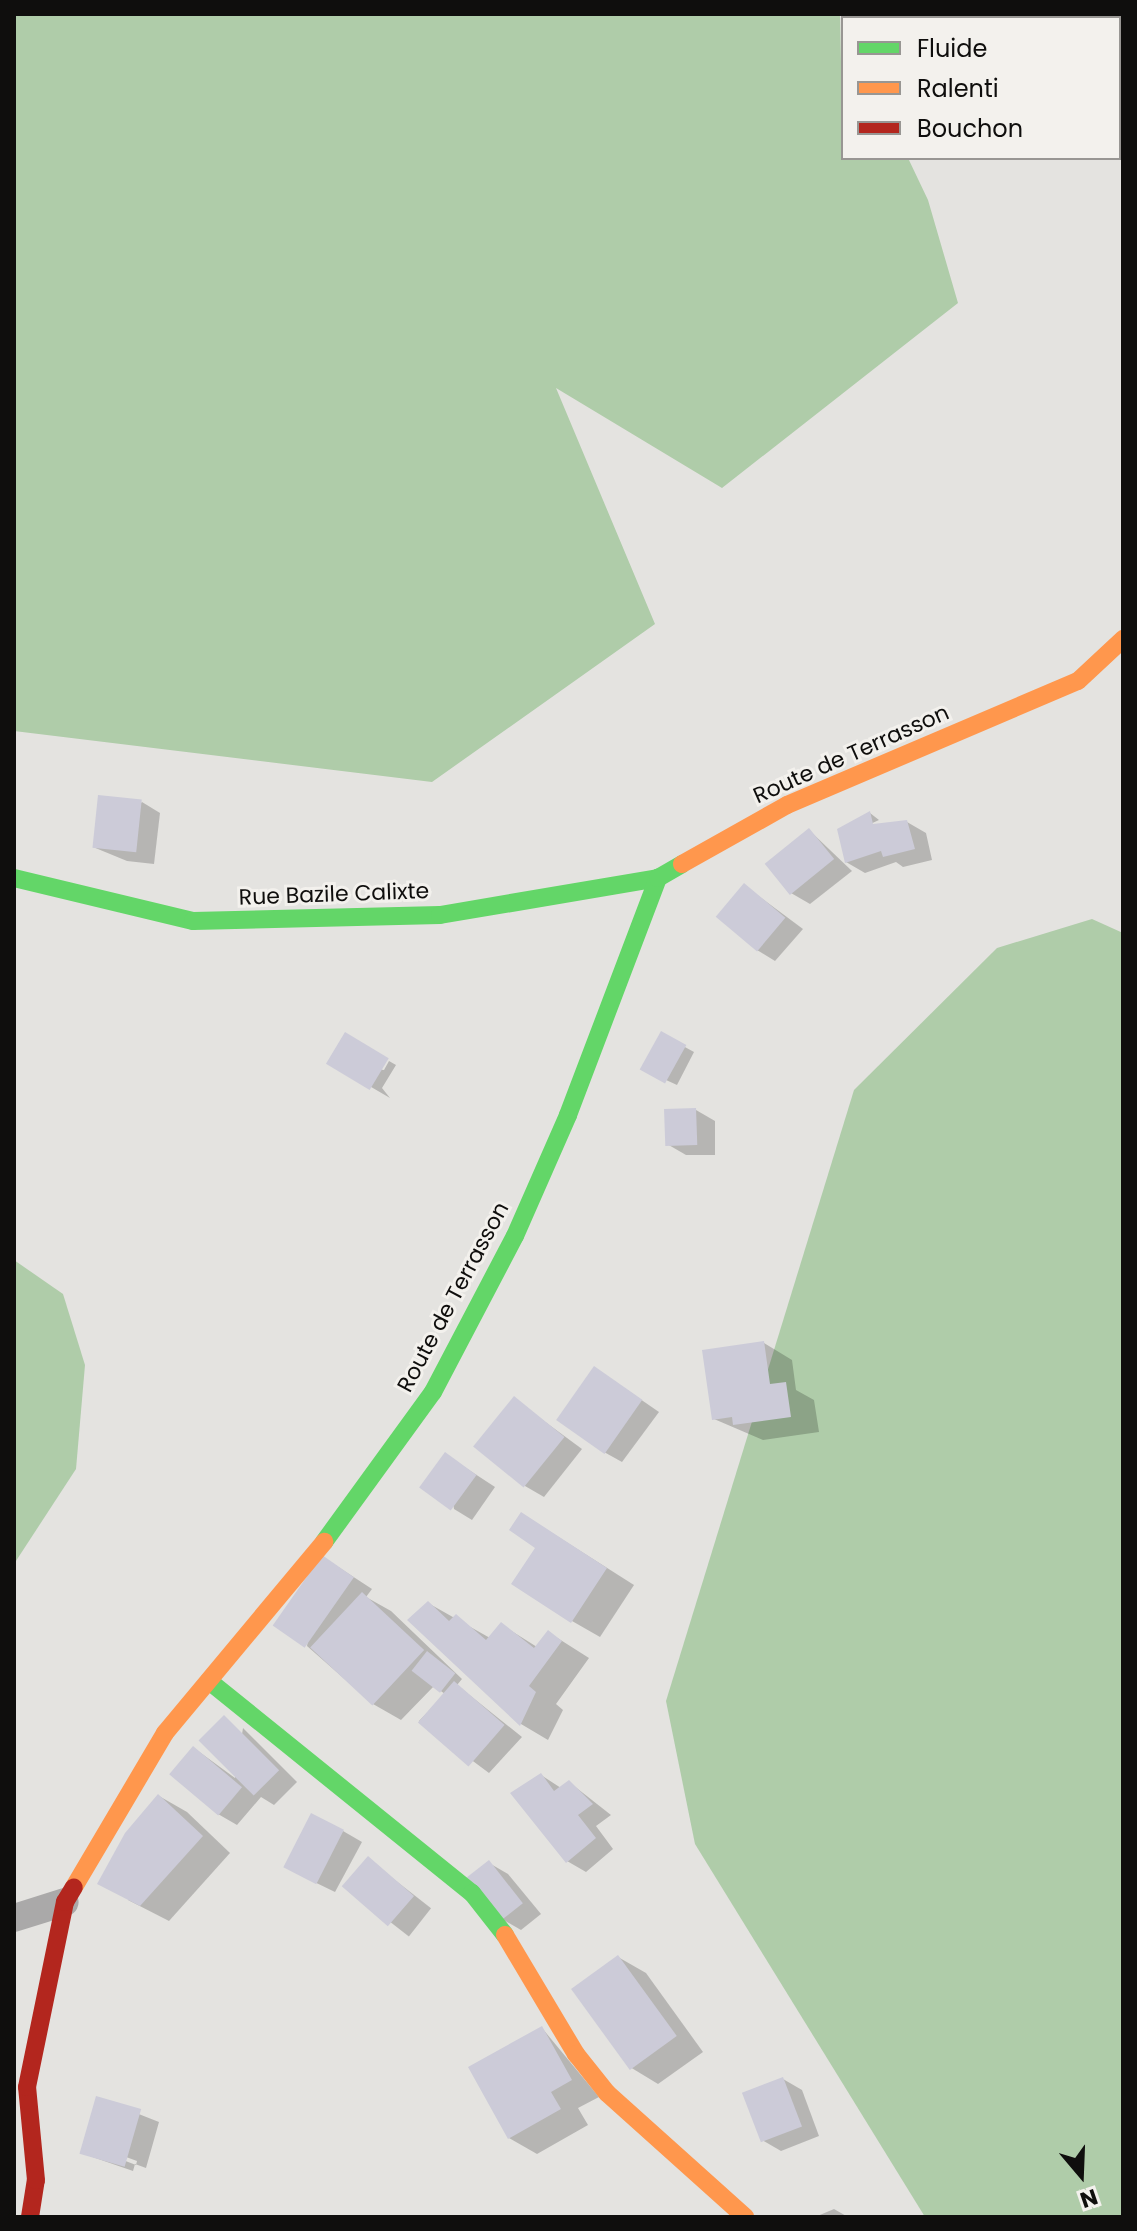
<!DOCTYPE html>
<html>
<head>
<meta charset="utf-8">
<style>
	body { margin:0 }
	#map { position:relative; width:1137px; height:2231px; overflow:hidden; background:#e4e3e0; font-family:Poppins,sans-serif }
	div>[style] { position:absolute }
	.forest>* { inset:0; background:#afcca9 }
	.shadow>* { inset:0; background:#0003; transform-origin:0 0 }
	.building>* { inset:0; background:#cccbd8; transform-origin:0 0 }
	.street>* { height:28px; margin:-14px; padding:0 14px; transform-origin:14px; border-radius:14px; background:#aaa9a9 }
	.fast>* { height:18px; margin:-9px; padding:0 9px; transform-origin:9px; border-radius:9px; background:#63d668 }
	.slow>* { height:18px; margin:-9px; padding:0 9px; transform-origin:9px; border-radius:9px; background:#ff974d }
	.jam>* { height:18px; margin:-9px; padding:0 9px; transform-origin:9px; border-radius:9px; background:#b3261e }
	span { translate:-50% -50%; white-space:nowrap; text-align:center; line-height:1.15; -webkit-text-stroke:6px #f3f1ed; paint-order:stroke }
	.street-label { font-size:22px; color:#0f0e0d }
	.frame { position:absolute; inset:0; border:16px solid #0f0e0d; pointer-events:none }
	.legend { position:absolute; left:841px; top:16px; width:280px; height:144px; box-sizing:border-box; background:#f3f1ed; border:2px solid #989693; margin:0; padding:10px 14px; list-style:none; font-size:24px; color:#0f0e0d }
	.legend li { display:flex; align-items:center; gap:16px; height:40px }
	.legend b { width:40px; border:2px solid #989693 }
	.north { position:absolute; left:1041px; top:2135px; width:80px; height:80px; -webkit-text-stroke:6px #f3f1ed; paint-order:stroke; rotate:161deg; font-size:22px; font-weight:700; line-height:32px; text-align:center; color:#0f0e0d }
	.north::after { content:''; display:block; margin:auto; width:28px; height:36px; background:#0f0e0d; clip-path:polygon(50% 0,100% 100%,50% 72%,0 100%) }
</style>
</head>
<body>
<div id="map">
	<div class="forest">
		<i style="clip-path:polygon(14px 14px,840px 14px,843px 158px,908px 158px,928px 200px,958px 303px,722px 488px,556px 388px,655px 624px,432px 782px,14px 731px)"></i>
		<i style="clip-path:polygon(1092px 919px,1123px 933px,1123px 2217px,925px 2217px,695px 1844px,666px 1701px,854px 1090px,997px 948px)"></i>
		<i style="clip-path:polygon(14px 1260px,63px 1294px,85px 1365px,76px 1469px,14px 1564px)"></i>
	</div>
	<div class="shadow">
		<i style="clip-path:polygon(142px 802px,160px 813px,154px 864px,127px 861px,93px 847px)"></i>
		<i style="clip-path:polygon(870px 813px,879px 820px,853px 832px,907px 822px,926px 833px,932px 860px,903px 867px,896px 862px,865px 873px,846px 862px,840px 830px)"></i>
		<i style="clip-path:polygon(809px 830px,852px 871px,810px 904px,791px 893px)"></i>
		<i style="clip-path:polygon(745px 886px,803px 929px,775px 961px,757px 950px)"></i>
		<i style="clip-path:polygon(661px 1034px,694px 1052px,677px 1085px,653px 1074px)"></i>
		<i style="clip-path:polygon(389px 1061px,396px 1065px,382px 1088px,390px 1098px,330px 1063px,384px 1070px)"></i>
		<i style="clip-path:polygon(696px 1110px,715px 1121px,715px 1155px,686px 1155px,667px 1144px)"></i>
		<i style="clip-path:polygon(764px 1343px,792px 1360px,796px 1390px,814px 1400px,819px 1432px,763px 1440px,714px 1419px)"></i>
		<i style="clip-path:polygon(595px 1368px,659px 1412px,622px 1462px,604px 1452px)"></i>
		<i style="clip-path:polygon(514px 1399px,582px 1449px,544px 1497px,525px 1486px)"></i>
		<i style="clip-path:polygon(446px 1455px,495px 1487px,472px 1520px,454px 1509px)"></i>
		<i style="clip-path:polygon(522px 1514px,634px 1585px,600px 1637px,572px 1621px)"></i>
		<i style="clip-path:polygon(323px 1557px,372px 1589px,366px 1597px,391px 1611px,462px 1679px,457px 1685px,522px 1737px,489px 1773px,419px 1721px,445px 1694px,434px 1686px,401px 1720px,373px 1704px,307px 1646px)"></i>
		<i style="clip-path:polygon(428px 1603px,490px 1638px,502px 1625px,537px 1647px,548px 1632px,589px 1658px,556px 1704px,563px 1710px,548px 1740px,521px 1724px,410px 1620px)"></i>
		<i style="clip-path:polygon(243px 1728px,297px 1782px,274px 1805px,261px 1797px,237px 1825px,218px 1814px,194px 1748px,235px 1778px)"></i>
		<i style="clip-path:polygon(541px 1775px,561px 1788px,569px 1782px,611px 1815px,596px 1826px,613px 1849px,586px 1872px,567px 1861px)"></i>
		<i style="clip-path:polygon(159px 1796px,187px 1812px,230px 1853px,169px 1921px,128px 1900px)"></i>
		<i style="clip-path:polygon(343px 1831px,362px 1842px,335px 1892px,304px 1877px)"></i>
		<i style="left:368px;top:1859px;width:80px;height:36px;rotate:38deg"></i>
		<i style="clip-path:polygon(489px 1863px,508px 1874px,541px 1914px,521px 1930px,502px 1919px)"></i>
		<i style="clip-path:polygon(618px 1957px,646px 1973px,703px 2052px,658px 2084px,630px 2067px)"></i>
		<i style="clip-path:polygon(542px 2028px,599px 2097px,578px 2108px,588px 2125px,537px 2154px,509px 2138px)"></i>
		<i style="clip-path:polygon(783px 2079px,802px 2090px,819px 2136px,781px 2151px,762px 2140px)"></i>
		<i style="clip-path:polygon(evenodd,98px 2098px,159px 2122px,146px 2168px,135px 2164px,133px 2171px,81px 2153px,98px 2098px,115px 2153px,137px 2161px,136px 2165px,115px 2157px,115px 2153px)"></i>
		<i style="clip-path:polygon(834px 2209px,848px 2217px,815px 2217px)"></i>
	</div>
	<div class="building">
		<i style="left:98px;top:795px;width:44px;height:53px;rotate:6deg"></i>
		<i style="clip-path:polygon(870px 811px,873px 824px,907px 820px,915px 849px,883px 857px,881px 851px,845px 863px,837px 829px)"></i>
		<i style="left:809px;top:828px;width:40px;height:57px;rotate:51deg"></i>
		<i style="left:744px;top:883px;width:54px;height:44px;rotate:40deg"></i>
		<i style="left:661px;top:1031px;width:29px;height:44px;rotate:29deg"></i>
		<i style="left:345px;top:1032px;width:51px;height:37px;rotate:31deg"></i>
		<i style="left:696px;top:1108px;width:37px;height:32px;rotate:88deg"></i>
		<i style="clip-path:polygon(764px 1341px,770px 1384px,786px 1382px,791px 1417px,733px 1425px,732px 1417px,712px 1420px,702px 1350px)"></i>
		<i style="left:594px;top:1366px;width:59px;height:66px;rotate:35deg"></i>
		<i style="left:514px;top:1396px;width:65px;height:65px;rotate:39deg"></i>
		<i style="left:445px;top:1452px;width:39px;height:44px;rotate:36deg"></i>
		<i style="clip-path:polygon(521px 1512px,607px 1568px,571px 1623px,511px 1584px,535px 1548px,509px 1530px)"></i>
		<i style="left:322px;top:1555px;width:39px;height:86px;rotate:35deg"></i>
		<i style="left:362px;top:1592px;width:85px;height:76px;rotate:43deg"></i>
		<i style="clip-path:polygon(428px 1601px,449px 1621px,456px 1614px,486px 1640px,501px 1622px,534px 1648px,548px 1630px,562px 1641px,529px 1686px,536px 1692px,520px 1726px,407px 1620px)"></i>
		<i style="left:427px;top:1651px;width:36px;height:25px;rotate:38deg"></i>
		<i style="left:454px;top:1681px;width:67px;height:55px;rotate:41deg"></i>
		<i style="left:224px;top:1715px;width:78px;height:36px;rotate:45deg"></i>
		<i style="left:193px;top:1746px;width:64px;height:37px;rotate:40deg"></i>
		<i style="clip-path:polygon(541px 1773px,554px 1791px,569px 1780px,593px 1804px,578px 1815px,596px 1838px,566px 1863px,510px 1793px)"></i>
		<i style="clip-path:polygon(158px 1794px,203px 1836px,140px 1906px,97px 1884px,125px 1833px)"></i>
		<i style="left:311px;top:1813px;width:37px;height:61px;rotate:27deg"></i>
		<i style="left:368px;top:1856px;width:61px;height:40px;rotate:41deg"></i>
		<i style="left:489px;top:1860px;width:55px;height:28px;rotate:52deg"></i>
		<i style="left:618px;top:1955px;width:100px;height:58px;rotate:54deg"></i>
		<i style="clip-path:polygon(542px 2026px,572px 2080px,551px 2092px,561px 2109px,508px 2139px,468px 2067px)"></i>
		<i style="left:783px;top:2077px;width:53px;height:44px;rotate:69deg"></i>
		<i style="left:96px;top:2096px;width:47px;height:60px;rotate:16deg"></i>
	</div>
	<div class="street">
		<i style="left:14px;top:1918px;width:53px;rotate:-17.4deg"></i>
	</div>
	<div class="fast">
		<i style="left:14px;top:878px;width:184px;rotate:13.5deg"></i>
		<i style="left:193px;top:921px;width:247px;rotate:-1.4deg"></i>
		<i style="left:440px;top:915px;width:221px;rotate:-9.6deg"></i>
		<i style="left:324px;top:1542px;width:185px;rotate:-54deg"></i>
		<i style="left:433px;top:1392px;width:176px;rotate:-62.3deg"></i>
		<i style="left:515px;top:1236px;width:132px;rotate:-66.3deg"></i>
		<i style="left:568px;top:1115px;width:254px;rotate:-69.2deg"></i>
		<i style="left:658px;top:878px;width:28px;rotate:-30deg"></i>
		<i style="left:209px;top:1681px;width:338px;rotate:38.9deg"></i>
		<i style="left:472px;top:1893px;width:53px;rotate:51.8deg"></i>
	</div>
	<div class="slow">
		<i style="left:682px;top:864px;width:120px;rotate:-29.3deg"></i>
		<i style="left:787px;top:805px;width:316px;rotate:-23.1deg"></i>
		<i style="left:1078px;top:681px;width:62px;rotate:-43deg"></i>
		<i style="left:74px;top:1887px;width:179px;rotate:-59.4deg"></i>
		<i style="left:165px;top:1733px;width:249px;rotate:-50.2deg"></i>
		<i style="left:505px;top:1935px;width:139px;rotate:59.2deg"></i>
		<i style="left:576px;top:2054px;width:50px;rotate:51.5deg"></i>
		<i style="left:607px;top:2093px;width:186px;rotate:41.9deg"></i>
	</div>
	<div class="jam">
		<i style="left:30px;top:2217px;width:37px;rotate:-81deg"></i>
		<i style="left:36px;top:2180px;width:93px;rotate:-95.5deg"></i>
		<i style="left:27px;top:2087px;width:189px;rotate:-78.4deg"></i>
		<i style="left:65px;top:1902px;width:17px;rotate:-59deg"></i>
	</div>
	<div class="street-label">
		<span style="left:851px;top:754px;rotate:-24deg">Route de Terrasson</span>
		<span style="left:334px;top:894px;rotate:-2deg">Rue Bazile Calixte</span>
		<span style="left:453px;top:1297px;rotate:-62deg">Route de Terrasson</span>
	</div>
	<div class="frame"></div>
	<ul class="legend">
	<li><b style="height:10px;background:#63d668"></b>Fluide</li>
	<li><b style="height:10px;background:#ff974d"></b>Ralenti</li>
	<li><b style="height:10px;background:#b3261e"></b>Bouchon</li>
	</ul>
	<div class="north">N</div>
</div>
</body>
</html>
